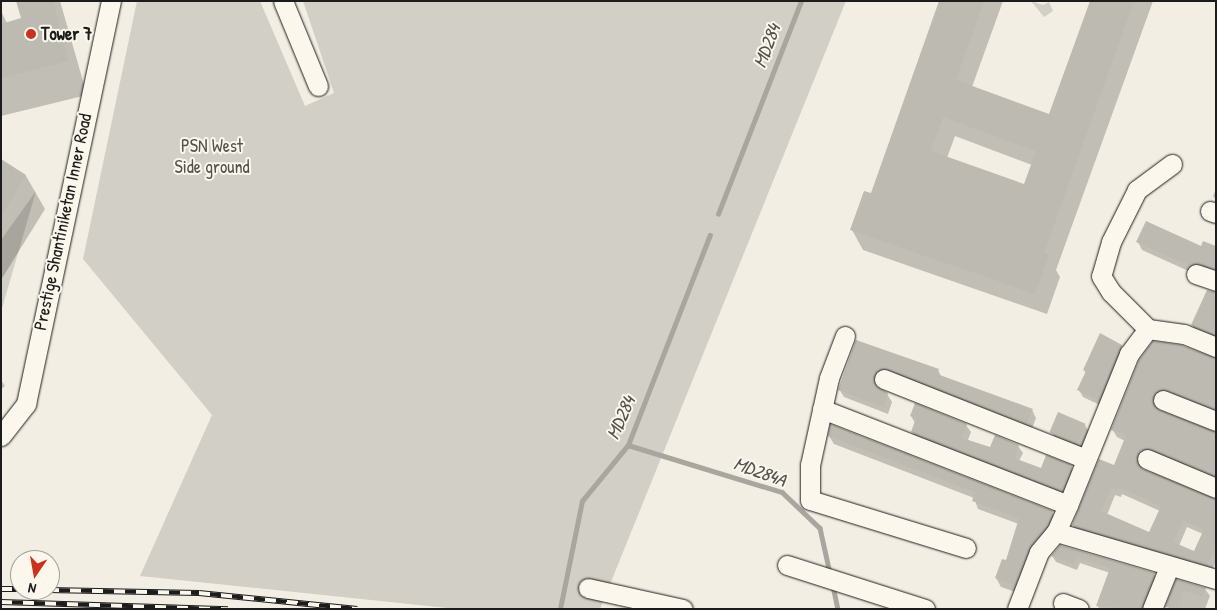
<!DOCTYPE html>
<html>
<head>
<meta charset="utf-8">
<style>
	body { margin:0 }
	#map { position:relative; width:1217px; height:610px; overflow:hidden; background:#f2eee4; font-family:"Patrick Hand",sans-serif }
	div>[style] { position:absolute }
	.green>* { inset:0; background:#d2cfc6 }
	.shadow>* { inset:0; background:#0003 }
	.stream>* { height:4.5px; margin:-2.25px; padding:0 2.25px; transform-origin:2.25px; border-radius:2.25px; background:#a9a6a0 }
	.building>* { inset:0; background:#bdbab1; transform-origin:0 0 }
	.roads { filter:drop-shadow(0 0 1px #1c1c1c) drop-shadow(0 0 1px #1c1c1c) }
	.minor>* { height:19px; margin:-9.5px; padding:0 9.5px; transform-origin:9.5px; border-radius:9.5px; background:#fbf7ec }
	.rail>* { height:5.5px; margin-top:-2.75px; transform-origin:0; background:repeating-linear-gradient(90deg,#fbf7ec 0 11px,#1c1c1c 0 22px); box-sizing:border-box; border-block:1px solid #1c1c1c }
	.dots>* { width:14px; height:14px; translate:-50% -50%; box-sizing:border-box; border:2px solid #fbf7ec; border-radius:50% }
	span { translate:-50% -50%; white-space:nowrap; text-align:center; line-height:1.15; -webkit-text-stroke:4px #fbf7ec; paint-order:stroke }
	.poi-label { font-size:18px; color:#1c1c1c; font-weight:700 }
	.left { translate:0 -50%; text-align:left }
	.park-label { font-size:18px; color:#53524f }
	.street-label { font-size:18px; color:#1c1c1c }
	.water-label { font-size:19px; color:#545351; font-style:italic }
	.frame { position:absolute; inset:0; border:2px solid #1c1c1c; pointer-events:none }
	.north { position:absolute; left:10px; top:550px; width:50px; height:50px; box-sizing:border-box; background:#fbf7ec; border:1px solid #a29f99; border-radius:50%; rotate:192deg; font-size:14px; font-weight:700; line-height:20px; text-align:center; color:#1c1c1c }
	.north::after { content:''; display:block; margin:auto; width:18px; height:22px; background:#c8321e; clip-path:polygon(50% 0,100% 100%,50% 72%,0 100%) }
</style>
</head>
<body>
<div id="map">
	<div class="green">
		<i style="clip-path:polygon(137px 1px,260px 1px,305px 106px,334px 93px,303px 1px,846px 1px,600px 609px,457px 609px,140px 576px,212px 415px,83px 259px)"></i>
		<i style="clip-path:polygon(1031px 1px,1043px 5px,1049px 2px,1053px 11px,1044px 17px)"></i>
		<i style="clip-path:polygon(36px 191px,1px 312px,1px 240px)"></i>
	</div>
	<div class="shadow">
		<i style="clip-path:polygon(18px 1px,60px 1px,87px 95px,1px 116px,1px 11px,7px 23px,22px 19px)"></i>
		<i style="clip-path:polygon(evenodd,940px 1px,1003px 1px,972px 87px,1050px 116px,1091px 1px,1153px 1px,1056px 270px,1060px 277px,1047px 314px,863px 250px,852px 230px,872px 195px,940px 1px,955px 136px,1032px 165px,1025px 186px,947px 158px,955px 136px)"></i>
		<i style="clip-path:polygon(1px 161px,26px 176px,45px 209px,1px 280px)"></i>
		<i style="clip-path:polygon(1216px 189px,1216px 200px,1213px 196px)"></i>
		<i style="clip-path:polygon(1138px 242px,1216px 248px,1216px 276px,1193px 273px,1142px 250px)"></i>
		<i style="clip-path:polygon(1216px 293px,1216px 341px,1197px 333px,1192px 325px)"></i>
		<i style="clip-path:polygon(856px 342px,938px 370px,941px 376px,1032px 410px,1036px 418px,1031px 431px,881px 379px,877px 388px,887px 394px,892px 402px,888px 414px,844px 397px,839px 389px)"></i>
		<i style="clip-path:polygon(1121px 345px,1125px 353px,1102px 406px,1083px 397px,1079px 390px,1086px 374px,1084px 370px)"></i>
		<i style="clip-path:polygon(evenodd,1216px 358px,1216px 414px,1156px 405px,1156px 409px,1216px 433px,1216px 481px,1140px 464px,1141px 470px,1216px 500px,1216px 562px,1211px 572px,1077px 533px,1073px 525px,1115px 466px,1125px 441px,1117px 437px,1112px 429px,1140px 360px,1216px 358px,1122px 494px,1160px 511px,1150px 533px,1107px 515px,1115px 495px,1121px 497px,1122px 494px,1216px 358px,1187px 527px,1203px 534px,1195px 552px,1179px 546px,1187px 527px)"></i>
		<i style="clip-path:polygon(1px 380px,5px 386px,1px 389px)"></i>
		<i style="clip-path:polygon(911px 416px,966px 425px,971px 432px,968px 440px,991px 449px,1018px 446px,1023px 453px,1019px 461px,1042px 470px,1071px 466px,1075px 474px,1066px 497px,916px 439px,912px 431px,915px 423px)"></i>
		<i style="clip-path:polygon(1085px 425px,1089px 432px,1081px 450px,1057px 440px,1052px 433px)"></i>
		<i style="clip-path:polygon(829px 436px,1052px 512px,1057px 521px,1019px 593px,1001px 587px,996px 578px,1007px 562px,1019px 524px,978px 509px,974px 498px,834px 444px)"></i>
		<i style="clip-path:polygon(1060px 546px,1154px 574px,1158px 580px,1147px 609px,1099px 609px,1098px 606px,1110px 573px,1080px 563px,1077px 570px,1056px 562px,1052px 556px)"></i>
		<i style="clip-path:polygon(1177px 581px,1205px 589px,1210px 596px,1205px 609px,1168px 609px)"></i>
	</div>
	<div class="stream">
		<i style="left:718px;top:214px;width:229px;rotate:-68.7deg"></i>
		<i style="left:628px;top:445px;width:161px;rotate:17deg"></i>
		<i style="left:782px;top:492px;width:52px;rotate:43.5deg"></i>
		<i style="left:820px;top:528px;width:46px;rotate:77.5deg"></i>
		<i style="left:833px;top:586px;width:24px;rotate:78deg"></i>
		<i style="left:560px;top:609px;width:110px;rotate:-78.5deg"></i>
		<i style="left:582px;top:501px;width:72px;rotate:-50.6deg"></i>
		<i style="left:628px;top:445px;width:225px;rotate:-68.7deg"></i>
	</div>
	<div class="building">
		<i style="clip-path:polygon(16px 1px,53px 1px,68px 61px,1px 78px,1px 24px,21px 18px)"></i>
		<i style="clip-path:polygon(evenodd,939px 1px,984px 1px,956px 80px,1049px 114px,1090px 1px,1134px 1px,1044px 253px,1049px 255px,1035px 294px,850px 230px,864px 191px,871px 193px,939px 1px,943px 117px,1036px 151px,1024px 184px,931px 151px,943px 117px)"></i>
		<i style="clip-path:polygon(1px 159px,26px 175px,1px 216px)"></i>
		<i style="clip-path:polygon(1146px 221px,1201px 246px,1203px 241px,1216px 246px,1216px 269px,1199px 263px,1188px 265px,1136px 242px)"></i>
		<i style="clip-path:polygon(1207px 290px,1216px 292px,1216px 335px,1191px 325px)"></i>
		<i style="clip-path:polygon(1100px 333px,1122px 345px,1098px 400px,1077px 390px,1086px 371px,1083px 370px)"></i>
		<i style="clip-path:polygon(856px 340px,939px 369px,937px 374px,1033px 409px,1027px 423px,888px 368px,877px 371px,873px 380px,876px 386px,888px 393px,884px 407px,838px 390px)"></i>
		<i style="clip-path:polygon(evenodd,1153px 341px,1181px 345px,1216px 358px,1216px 409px,1167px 389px,1156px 391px,1152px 401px,1159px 410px,1216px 432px,1216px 476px,1151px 448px,1140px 450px,1136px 460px,1143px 469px,1216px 499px,1216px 545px,1207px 565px,1072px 525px,1099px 459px,1114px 465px,1126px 435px,1111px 430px,1139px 360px,1153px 341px,1118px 487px,1161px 506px,1149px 532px,1101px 511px,1111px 488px,1117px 490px,1118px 487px,1153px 341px,1183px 520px,1204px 529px,1194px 551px,1173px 542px,1183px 520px)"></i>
		<i style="clip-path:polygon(915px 403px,967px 424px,962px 438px,990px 447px,995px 435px,1019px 445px,1014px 458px,1041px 468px,1046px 455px,1072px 465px,1062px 490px,911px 432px,916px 418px,910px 416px)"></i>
		<i style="left:1058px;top:412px;width:30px;height:22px;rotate:23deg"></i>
		<i style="clip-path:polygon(830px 424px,1053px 511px,1046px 526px,1029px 548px,1014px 585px,995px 578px,1002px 559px,1006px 560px,1019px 518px,972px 501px,975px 492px,828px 436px)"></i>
		<i style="clip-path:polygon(1060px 545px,1155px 573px,1141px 609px,1096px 606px,1110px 568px,1076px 557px,1074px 564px,1051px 556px)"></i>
		<i style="clip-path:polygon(1176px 579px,1206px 588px,1202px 597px,1183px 590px,1179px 609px,1165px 607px)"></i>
	</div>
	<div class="roads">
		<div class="minor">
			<i style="left:283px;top:1px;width:92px;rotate:67.6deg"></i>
			<i style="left:1172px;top:164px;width:44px;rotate:143.4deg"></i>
			<i style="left:1137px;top:190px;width:58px;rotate:116.6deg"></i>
			<i style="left:1111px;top:242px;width:35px;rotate:106deg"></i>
			<i style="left:1101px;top:276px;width:19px;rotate:58deg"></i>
			<i style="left:1111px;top:292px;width:52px;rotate:45deg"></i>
			<i style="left:1148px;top:329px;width:36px;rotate:8deg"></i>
			<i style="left:1184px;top:334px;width:35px;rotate:22deg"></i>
			<i style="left:1210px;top:211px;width:6px;rotate:18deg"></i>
			<i style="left:1196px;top:274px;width:21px;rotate:19deg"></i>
			<i style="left:845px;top:336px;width:45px;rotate:110.9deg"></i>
			<i style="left:829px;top:378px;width:89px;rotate:102.3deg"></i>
			<i style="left:810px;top:465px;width:35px;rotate:90deg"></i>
			<i style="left:810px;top:500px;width:163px;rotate:17.1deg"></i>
			<i style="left:884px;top:379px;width:217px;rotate:21.6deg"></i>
			<i style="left:1163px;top:400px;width:57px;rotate:21.6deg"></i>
			<i style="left:822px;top:409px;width:264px;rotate:21.3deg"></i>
			<i style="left:1px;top:436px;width:41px;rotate:-52deg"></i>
			<i style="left:26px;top:404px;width:412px;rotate:-78.1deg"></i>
			<i style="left:1147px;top:459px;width:75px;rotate:22.8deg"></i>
			<i style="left:1056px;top:532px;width:167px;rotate:16.4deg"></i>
			<i style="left:787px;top:565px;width:145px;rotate:17.7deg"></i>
			<i style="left:588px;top:588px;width:97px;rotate:12.5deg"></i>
			<i style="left:1063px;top:603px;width:17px;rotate:21deg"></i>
			<i style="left:1017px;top:609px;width:61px;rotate:-68.9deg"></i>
			<i style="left:1039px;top:552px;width:26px;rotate:-50deg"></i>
			<i style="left:1056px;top:532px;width:30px;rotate:-66deg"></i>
			<i style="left:1068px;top:505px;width:163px;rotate:-68deg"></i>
			<i style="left:1129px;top:354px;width:31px;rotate:-53deg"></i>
			<i style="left:1152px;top:609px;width:45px;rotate:-68deg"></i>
		</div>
	</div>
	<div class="rail">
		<i style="left:1px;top:589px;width:19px"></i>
		<i style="left:48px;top:590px;width:151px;rotate:1.1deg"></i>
		<i style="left:199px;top:593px;width:159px;rotate:5.8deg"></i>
		<i style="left:1px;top:602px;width:227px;rotate:1.8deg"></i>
	</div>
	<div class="dots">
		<i style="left:31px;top:34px;background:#c8321e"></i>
	</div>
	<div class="poi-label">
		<span class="left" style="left:41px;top:34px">Tower 7</span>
	</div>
	<div class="park-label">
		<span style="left:212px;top:157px">PSN West<br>Side ground</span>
	</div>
	<div class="street-label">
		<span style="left:63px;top:222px;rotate:-78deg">Prestige Shantiniketan Inner Road</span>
	</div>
	<div class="water-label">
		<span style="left:767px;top:46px;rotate:-69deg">MD284</span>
		<span style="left:621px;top:418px;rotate:-66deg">MD284</span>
		<span style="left:760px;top:472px;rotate:20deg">MD284A</span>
	</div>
	<div class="frame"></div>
	<div class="north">N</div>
</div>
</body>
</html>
